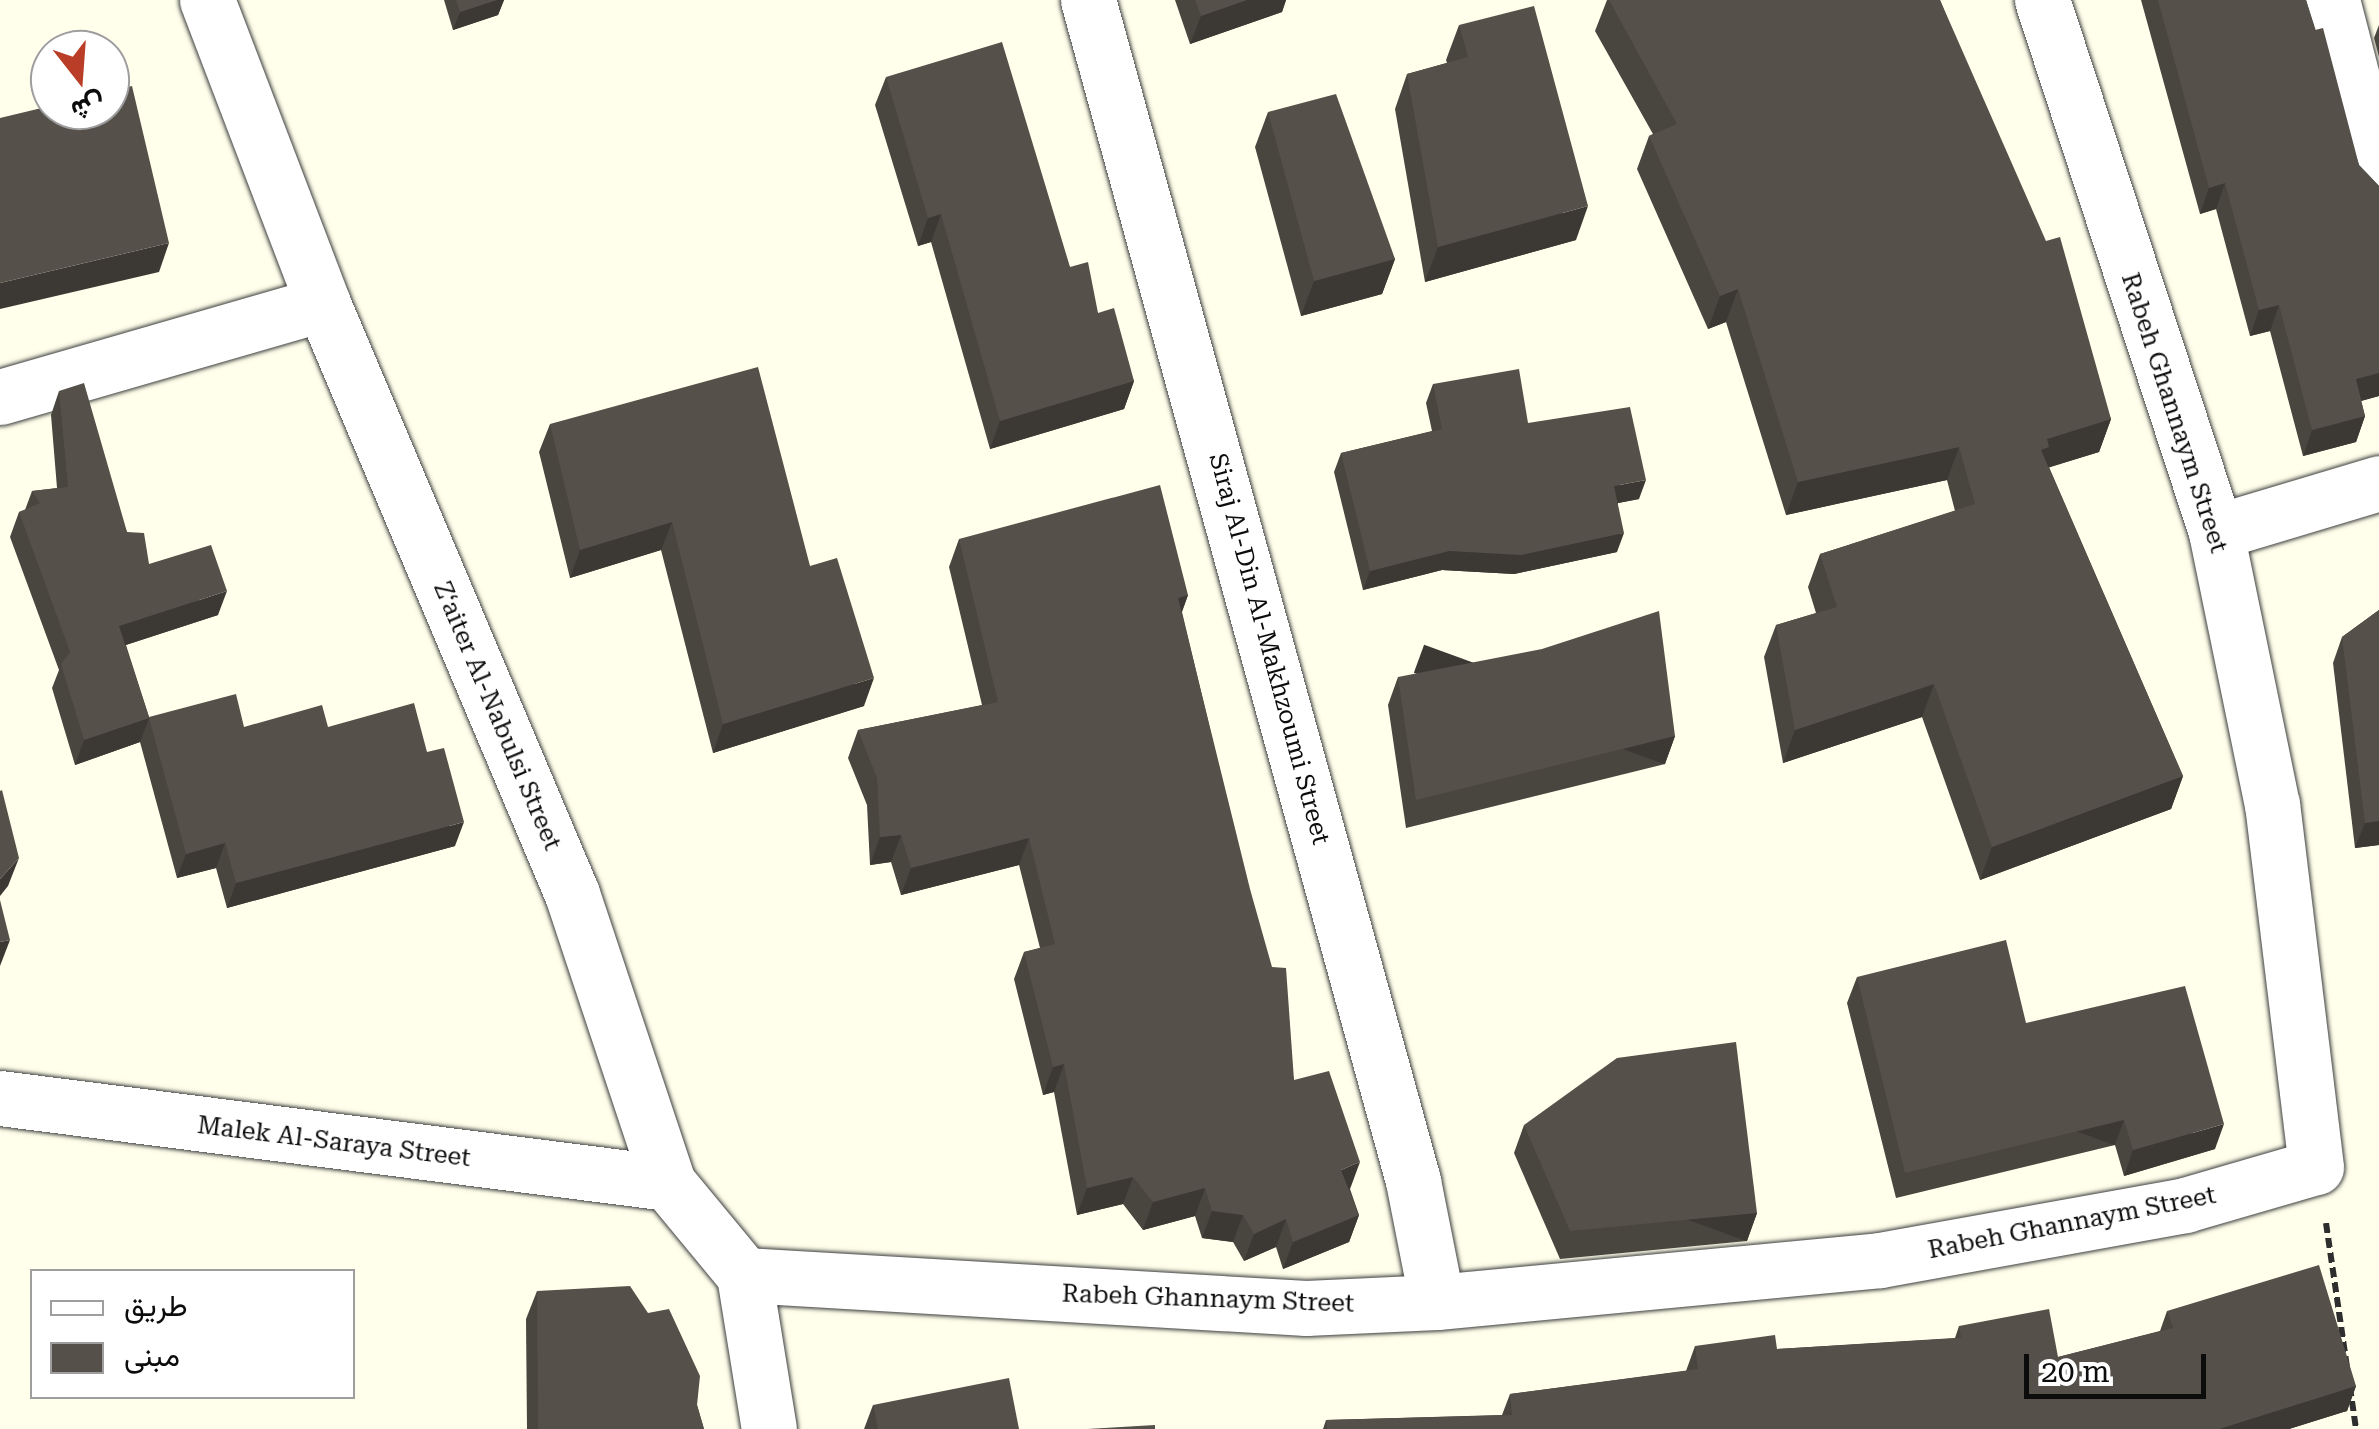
<!DOCTYPE html>
<html>
<head>
<meta charset="utf-8">
<style>
	body { margin:0 }
	#map { position:relative; width:2379px; height:1429px; overflow:hidden; background:#ffffec; font-family:"Roboto Serif",Vazirmatn,serif }
	div>[style] { position:absolute }
	.path>* { height:6px; margin-top:-3px; transform-origin:0; background:repeating-linear-gradient(90deg,#2e2e2e 0 10px,transparent 0 15px) }
	.roads { filter:drop-shadow(0 0 2px #3f3f3f) drop-shadow(0 0 2px #3f3f3f) }
	.minor>* { height:55px; margin:-27.5px; padding:0 27.5px; transform-origin:27.5px; border-radius:27.5px; background:#fff }
	.wall>* { inset:0; background:#49453f }
	.shaded-wall>* { inset:0; background:#3c3833; transform-origin:0 0 }
	.building>* { inset:0; background:#555049 }
	span { translate:-50% -50%; white-space:nowrap; text-align:center; line-height:1.15; -webkit-text-stroke:10px #fff; paint-order:stroke }
	.street-label { font-size:25px; color:#0c0c0c }
	.legend { position:absolute; left:30px; top:1269px; width:325px; height:130px; box-sizing:border-box; background:#fff; border:2px solid #9e9e9e; margin:0; padding:12px 18px; list-style:none; font-size:30px; color:#0c0c0c }
	.legend li { display:flex; align-items:center; gap:20px; height:50px }
	.legend b { width:50px; border:2px solid #9e9e9e }
	.north { position:absolute; left:30px; top:30px; width:100px; height:100px; box-sizing:border-box; background:#fff; border:2px solid #9e9e9e; border-radius:50%; rotate:163deg; font-size:28px; font-weight:700; line-height:40px; text-align:center; color:#0c0c0c }
	.north::after { content:''; display:block; margin:auto; width:35px; height:45px; background:#ba3d27; clip-path:polygon(50% 0,100% 100%,50% 72%,0 100%) }
	.scale { position:absolute; left:2024px; top:1354px; width:182px; height:45px; box-sizing:border-box; border:5px solid #0c0c0c; border-top:0; padding-left:12px; font-size:30px; line-height:35px; white-space:nowrap; color:#0c0c0c; -webkit-text-stroke:8px #fff; paint-order:stroke }
</style>
</head>
<body>
<div id="map">
	<div class="path">
		<i style="left:2326px;top:1223px;width:208px;rotate:81.7deg"></i>
	</div>
	<div class="roads">
		<div class="minor">
			<i style="left:207px;top:0;width:325px;rotate:69.1deg"></i>
			<i style="left:323px;top:304px;width:640px;rotate:67.12deg"></i>
			<i style="left:572px;top:894px;width:305px;rotate:71.6deg"></i>
			<i style="left:668px;top:1183px;width:119px;rotate:50.4deg"></i>
			<i style="left:744px;top:1275px;width:156px;rotate:80.8deg"></i>
			<i style="left:1088px;top:0;width:1225px;rotate:74.61deg"></i>
			<i style="left:1413px;top:1181px;width:123px;rotate:78.8deg"></i>
			<i style="left:2332px;top:0;width:188px;rotate:75.5deg"></i>
			<i style="left:0;top:397px;width:336px;rotate:-16.1deg"></i>
			<i style="left:2216px;top:532px;width:170px;rotate:-16.7deg"></i>
			<i style="left:0;top:1098px;width:673px;rotate:7.25deg"></i>
			<i style="left:744px;top:1275px;width:563px;rotate:3.36deg"></i>
			<i style="left:1306px;top:1308px;width:131px;rotate:-2.6deg"></i>
			<i style="left:1437px;top:1302px;width:445px;rotate:-5.4deg"></i>
			<i style="left:1880px;top:1260px;width:310px;rotate:-10.2deg"></i>
			<i style="left:2185px;top:1205px;width:136px;rotate:-16.2deg"></i>
			<i style="left:2316px;top:1167px;width:365px;rotate:-96.9deg"></i>
			<i style="left:2272px;top:805px;width:279px;rotate:-101.6deg"></i>
			<i style="left:2216px;top:532px;width:560px;rotate:-108.11deg"></i>
		</div>
	</div>
	<div class="wall">
		<i style="clip-path:polygon(444px 0,504px 0,498px 15px,453px 30px)"></i>
		<i style="clip-path:polygon(1175px 0,1286px 0,1282px 12px,1190px 44px)"></i>
		<i style="clip-path:polygon(1607px 0,1940px 0,2111px 419px,2099px 452px,2049px 467px,2183px 776px,2171px 809px,1980px 880px,1922px 717px,1783px 763px,1764px 657px,1776px 625px,1816px 613px,1808px 587px,1820px 554px,1955px 511px,1947px 480px,1786px 515px,1726px 322px,1708px 329px,1637px 169px,1649px 136px,1653px 134px,1595px 31px)"></i>
		<i style="clip-path:polygon(2141px 0,2306px 0,2359px 165px,2379px 186px,2379px 396px,2361px 401px,2365px 416px,2356px 442px,2303px 456px,2270px 331px,2250px 336px,2216px 209px,2200px 214px)"></i>
		<i style="clip-path:polygon(1459px 25px,1576px 240px,1425px 282px,1395px 109px,1407px 74px,1447px 63px,1446px 60px)"></i>
		<i style="clip-path:polygon(2379px 25px,2379px 57px,2374px 38px)"></i>
		<i style="clip-path:polygon(886px 77px,1070px 267px,1098px 313px,1134px 381px,1124px 409px,990px 449px,931px 242px,918px 246px,875px 105px)"></i>
		<i style="clip-path:polygon(1268px 112px,1395px 259px,1382px 294px,1301px 316px,1255px 147px)"></i>
		<i style="clip-path:polygon(1433px 384px,1528px 423px,1639px 499px,1618px 503px,1617px 552px,1514px 574px,1442px 570px,1363px 590px,1334px 472px,1341px 453px,1432px 431px,1426px 403px)"></i>
		<i style="clip-path:polygon(59px 391px,127px 532px,149px 564px,218px 615px,126px 645px,149px 717px,244px 727px,328px 727px,427px 752px,455px 846px,227px 908px,216px 868px,177px 878px,140px 742px,75px 765px,52px 688px,59px 670px,10px 537px,19px 512px,25px 510px,32px 491px,57px 488px,51px 415px)"></i>
		<i style="clip-path:polygon(550px 424px,810px 566px,864px 706px,713px 753px,661px 550px,570px 578px,539px 452px)"></i>
		<i style="clip-path:polygon(959px 539px,1188px 595px,1182px 612px,1294px 1080px,1350px 1189px,1359px 1215px,1349px 1242px,1283px 1269px,1276px 1247px,1244px 1261px,1233px 1242px,1202px 1238px,1195px 1216px,1143px 1230px,1123px 1204px,1077px 1215px,1054px 1092px,1043px 1095px,1014px 979px,1024px 952px,1040px 948px,1019px 865px,901px 895px,891px 862px,870px 865px,867px 805px,848px 758px,858px 730px,982px 705px,949px 567px)"></i>
		<i style="clip-path:polygon(2379px 610px,2379px 845px,2355px 848px,2333px 663px,2342px 637px)"></i>
		<i style="clip-path:polygon(1398px 677px,1675px 736px,1665px 764px,1406px 828px,1388px 705px)"></i>
		<i style="clip-path:polygon(1857px 977px,2026px 1023px,2215px 1149px,2124px 1176px,2115px 1145px,1896px 1198px,1847px 1003px)"></i>
		<i style="clip-path:polygon(1524px 1125px,1757px 1213px,1747px 1241px,1560px 1259px,1514px 1153px)"></i>
		<i style="clip-path:polygon(537px 1291px,697px 1405px,704px 1429px,527px 1429px,526px 1319px)"></i>
		<i style="clip-path:polygon(2167px 1311px,2356px 1386px,2347px 1411px,2289px 1429px,1323px 1429px,1326px 1420px,1502px 1415px,1510px 1394px,1686px 1371px,1695px 1346px,1777px 1349px,1955px 1338px,1959px 1326px,2058px 1357px,2160px 1331px)"></i>
		<i style="clip-path:polygon(873px 1405px,1019px 1429px,864px 1429px)"></i>
	</div>
	<div class="shaded-wall">
		<i style="clip-path:polygon(497px 0,504px 0,498px 15px,453px 30px,460px 12px)"></i>
		<i style="clip-path:polygon(1247px 0,1286px 0,1282px 12px,1190px 44px,1201px 16px)"></i>
		<i style="clip-path:polygon(2225px 183px,2216px 209px,2200px 214px,2209px 188px)"></i>
		<i style="clip-path:polygon(1588px 206px,1576px 240px,1425px 282px,1438px 247px)"></i>
		<i style="clip-path:polygon(941px 214px,931px 242px,918px 246px,928px 218px)"></i>
		<i style="clip-path:polygon(169px 243px,159px 272px,0 309px,0 283px)"></i>
		<i style="clip-path:polygon(1395px 259px,1382px 294px,1301px 316px,1314px 281px)"></i>
		<i style="clip-path:polygon(1738px 289px,1726px 322px,1708px 329px,1720px 296px)"></i>
		<i style="clip-path:polygon(2279px 305px,2270px 331px,2250px 336px,2259px 310px)"></i>
		<i style="clip-path:polygon(2379px 373px,2379px 396px,2346px 405px,2356px 379px)"></i>
		<i style="clip-path:polygon(1134px 381px,1124px 409px,990px 449px,1000px 421px)"></i>
		<i style="clip-path:polygon(2365px 416px,2356px 442px,2303px 456px,2312px 430px)"></i>
		<i style="clip-path:polygon(2111px 419px,2099px 452px,2041px 470px,2041px 450px,2047px 439px)"></i>
		<i style="clip-path:polygon(1959px 447px,1947px 480px,1786px 515px,1798px 482px)"></i>
		<i style="clip-path:polygon(1646px 480px,1639px 499px,1608px 505px,1614px 486px)"></i>
		<i style="clip-path:polygon(672px 522px,661px 550px,570px 578px,580px 550px)"></i>
		<i style="clip-path:polygon(1624px 533px,1617px 552px,1514px 574px,1442px 570px,1363px 590px,1370px 571px,1449px 551px)"></i>
		<i style="clip-path:polygon(227px 591px,218px 615px,110px 650px,119px 626px)"></i>
		<i style="clip-path:polygon(1188px 595px,1178px 622px,1178px 598px)"></i>
		<i style="clip-path:polygon(874px 678px,864px 706px,713px 753px,723px 724px)"></i>
		<i style="clip-path:polygon(1934px 684px,1922px 717px,1783px 763px,1795px 730px)"></i>
		<i style="clip-path:polygon(149px 718px,140px 742px,75px 765px,84px 740px)"></i>
		<i style="left:1675px;top:736px;width:30px;height:267px;rotate:110deg"></i>
		<i style="clip-path:polygon(2183px 776px,2171px 809px,1980px 880px,1992px 847px)"></i>
		<i style="clip-path:polygon(2379px 821px,2379px 845px,2355px 848px,2365px 823px)"></i>
		<i style="clip-path:polygon(464px 822px,455px 846px,227px 908px,236px 883px)"></i>
		<i style="clip-path:polygon(901px 835px,891px 862px,870px 865px,880px 837px)"></i>
		<i style="clip-path:polygon(1029px 838px,1019px 865px,901px 895px,911px 868px)"></i>
		<i style="clip-path:polygon(225px 843px,216px 868px,177px 878px,186px 854px)"></i>
		<i style="clip-path:polygon(19px 858px,8px 886px,0 896px,0 879px)"></i>
		<i style="clip-path:polygon(10px 940px,0 966px,0 942px)"></i>
		<i style="clip-path:polygon(1064px 1064px,1054px 1092px,1043px 1095px,1053px 1067px)"></i>
		<i style="left:2124px;top:1120px;width:27px;height:225px;rotate:110deg"></i>
		<i style="clip-path:polygon(2224px 1124px,2215px 1149px,2124px 1176px,2133px 1150px)"></i>
		<i style="clip-path:polygon(1360px 1162px,1350px 1189px,1331px 1197px,1341px 1170px)"></i>
		<i style="clip-path:polygon(1133px 1177px,1123px 1204px,1077px 1215px,1087px 1188px)"></i>
		<i style="clip-path:polygon(1205px 1188px,1195px 1216px,1143px 1230px,1153px 1202px)"></i>
		<i style="clip-path:polygon(1212px 1211px,1243px 1215px,1233px 1242px,1202px 1238px)"></i>
		<i style="left:1757px;top:1213px;width:30px;height:188px;rotate:110deg"></i>
		<i style="clip-path:polygon(1359px 1215px,1349px 1242px,1283px 1269px,1293px 1242px)"></i>
		<i style="clip-path:polygon(1286px 1219px,1276px 1247px,1244px 1261px,1254px 1234px)"></i>
		<i style="clip-path:polygon(2356px 1386px,2347px 1411px,2289px 1429px,2219px 1429px)"></i>
	</div>
	<div class="building">
		<i style="clip-path:polygon(456px 0,497px 0,460px 12px)"></i>
		<i style="clip-path:polygon(1195px 0,1247px 0,1201px 16px)"></i>
		<i style="clip-path:polygon(1609px 0,1940px 0,2046px 241px,2060px 237px,2111px 419px,2047px 439px,2049px 447px,2041px 450px,2183px 776px,1992px 847px,1934px 684px,1795px 730px,1776px 625px,1837px 607px,1820px 554px,1975px 504px,1959px 447px,1798px 482px,1738px 289px,1720px 296px,1649px 136px,1677px 124px)"></i>
		<i style="clip-path:polygon(2158px 0,2306px 0,2315px 30px,2323px 28px,2359px 165px,2379px 186px,2379px 373px,2356px 379px,2365px 416px,2312px 430px,2279px 305px,2259px 310px,2225px 183px,2209px 188px)"></i>
		<i style="clip-path:polygon(1534px 6px,1588px 206px,1438px 247px,1407px 74px,1468px 57px,1459px 25px)"></i>
		<i style="clip-path:polygon(1002px 42px,1070px 267px,1088px 262px,1098px 313px,1114px 308px,1134px 381px,1000px 421px,941px 214px,928px 218px,886px 77px)"></i>
		<i style="clip-path:polygon(132px 86px,169px 243px,0 283px,0 118px,50px 106px,50px 110px,110px 110px,110px 91px)"></i>
		<i style="clip-path:polygon(1336px 94px,1395px 259px,1314px 281px,1268px 112px)"></i>
		<i style="clip-path:polygon(758px 367px,810px 566px,837px 558px,874px 678px,723px 724px,672px 522px,580px 550px,550px 424px)"></i>
		<i style="clip-path:polygon(1519px 369px,1528px 423px,1630px 407px,1646px 480px,1614px 486px,1624px 533px,1521px 555px,1449px 551px,1370px 571px,1341px 453px,1442px 429px,1433px 384px)"></i>
		<i style="clip-path:polygon(84px 383px,127px 532px,144px 533px,149px 564px,211px 545px,227px 591px,119px 626px,149px 717px,236px 694px,244px 727px,322px 705px,328px 727px,414px 703px,427px 752px,444px 748px,464px 822px,236px 883px,225px 843px,186px 854px,149px 718px,84px 740px,61px 664px,70px 652px,19px 512px,40px 503px,32px 491px,68px 487px,59px 391px)"></i>
		<i style="clip-path:polygon(1160px 485px,1188px 595px,1178px 598px,1250px 889px,1272px 967px,1286px 968px,1294px 1080px,1329px 1071px,1360px 1162px,1341px 1170px,1359px 1215px,1293px 1242px,1286px 1219px,1254px 1234px,1243px 1215px,1212px 1211px,1205px 1188px,1153px 1202px,1133px 1177px,1087px 1188px,1064px 1064px,1053px 1067px,1024px 952px,1055px 944px,1029px 838px,911px 868px,901px 835px,880px 837px,877px 778px,858px 730px,998px 702px,959px 539px)"></i>
		<i style="clip-path:polygon(2379px 610px,2379px 821px,2365px 823px,2342px 637px)"></i>
		<i style="clip-path:polygon(1659px 611px,1675px 736px,1416px 800px,1398px 677px,1542px 649px)"></i>
		<i style="clip-path:polygon(2px 790px,19px 858px,0 879px,0 791px)"></i>
		<i style="clip-path:polygon(0 900px,10px 940px,0 942px)"></i>
		<i style="clip-path:polygon(2006px 940px,2026px 1023px,2185px 986px,2224px 1124px,2133px 1150px,2124px 1120px,1905px 1173px,1857px 977px)"></i>
		<i style="clip-path:polygon(1736px 1042px,1757px 1213px,1570px 1231px,1524px 1125px,1617px 1058px)"></i>
		<i style="clip-path:polygon(2319px 1265px,2356px 1386px,2219px 1429px,1327px 1429px,1326px 1420px,1512px 1415px,1510px 1394px,1698px 1369px,1695px 1346px,1775px 1335px,1777px 1349px,1961px 1338px,1959px 1326px,2049px 1309px,2058px 1357px,2173px 1328px,2167px 1311px)"></i>
		<i style="clip-path:polygon(630px 1286px,648px 1313px,669px 1309px,700px 1376px,697px 1405px,704px 1429px,538px 1429px,537px 1291px)"></i>
		<i style="clip-path:polygon(1009px 1378px,1019px 1429px,878px 1429px,873px 1405px)"></i>
		<i style="clip-path:polygon(1155px 1425px,1155px 1429px,1087px 1429px)"></i>
	</div>
	<div class="street-label">
		<span style="left:2174px;top:413px;rotate:72deg">Rabeh Ghannaym Street</span>
		<span style="left:1269px;top:649px;rotate:75deg">Siraj Al-Din Al-Makhzoumi Street</span>
		<span style="left:497px;top:716px;rotate:67deg">Z‘aiter Al-Nabulsi Street</span>
		<span style="left:334px;top:1142px;rotate:7deg">Malek Al-Saraya Street</span>
		<span style="left:2072px;top:1223px;rotate:-11deg">Rabeh Ghannaym Street</span>
		<span style="left:1208px;top:1299px;rotate:2deg">Rabeh Ghannaym Street</span>
	</div>
	<ul class="legend">
	<li><b style="height:12px;background:#fff"></b>طريق</li>
	<li><b style="height:28px;background:#555049"></b>مبنى</li>
	</ul>
	<div class="north">ش</div>
	<div class="scale">20 m</div>
</div>
</body>
</html>
